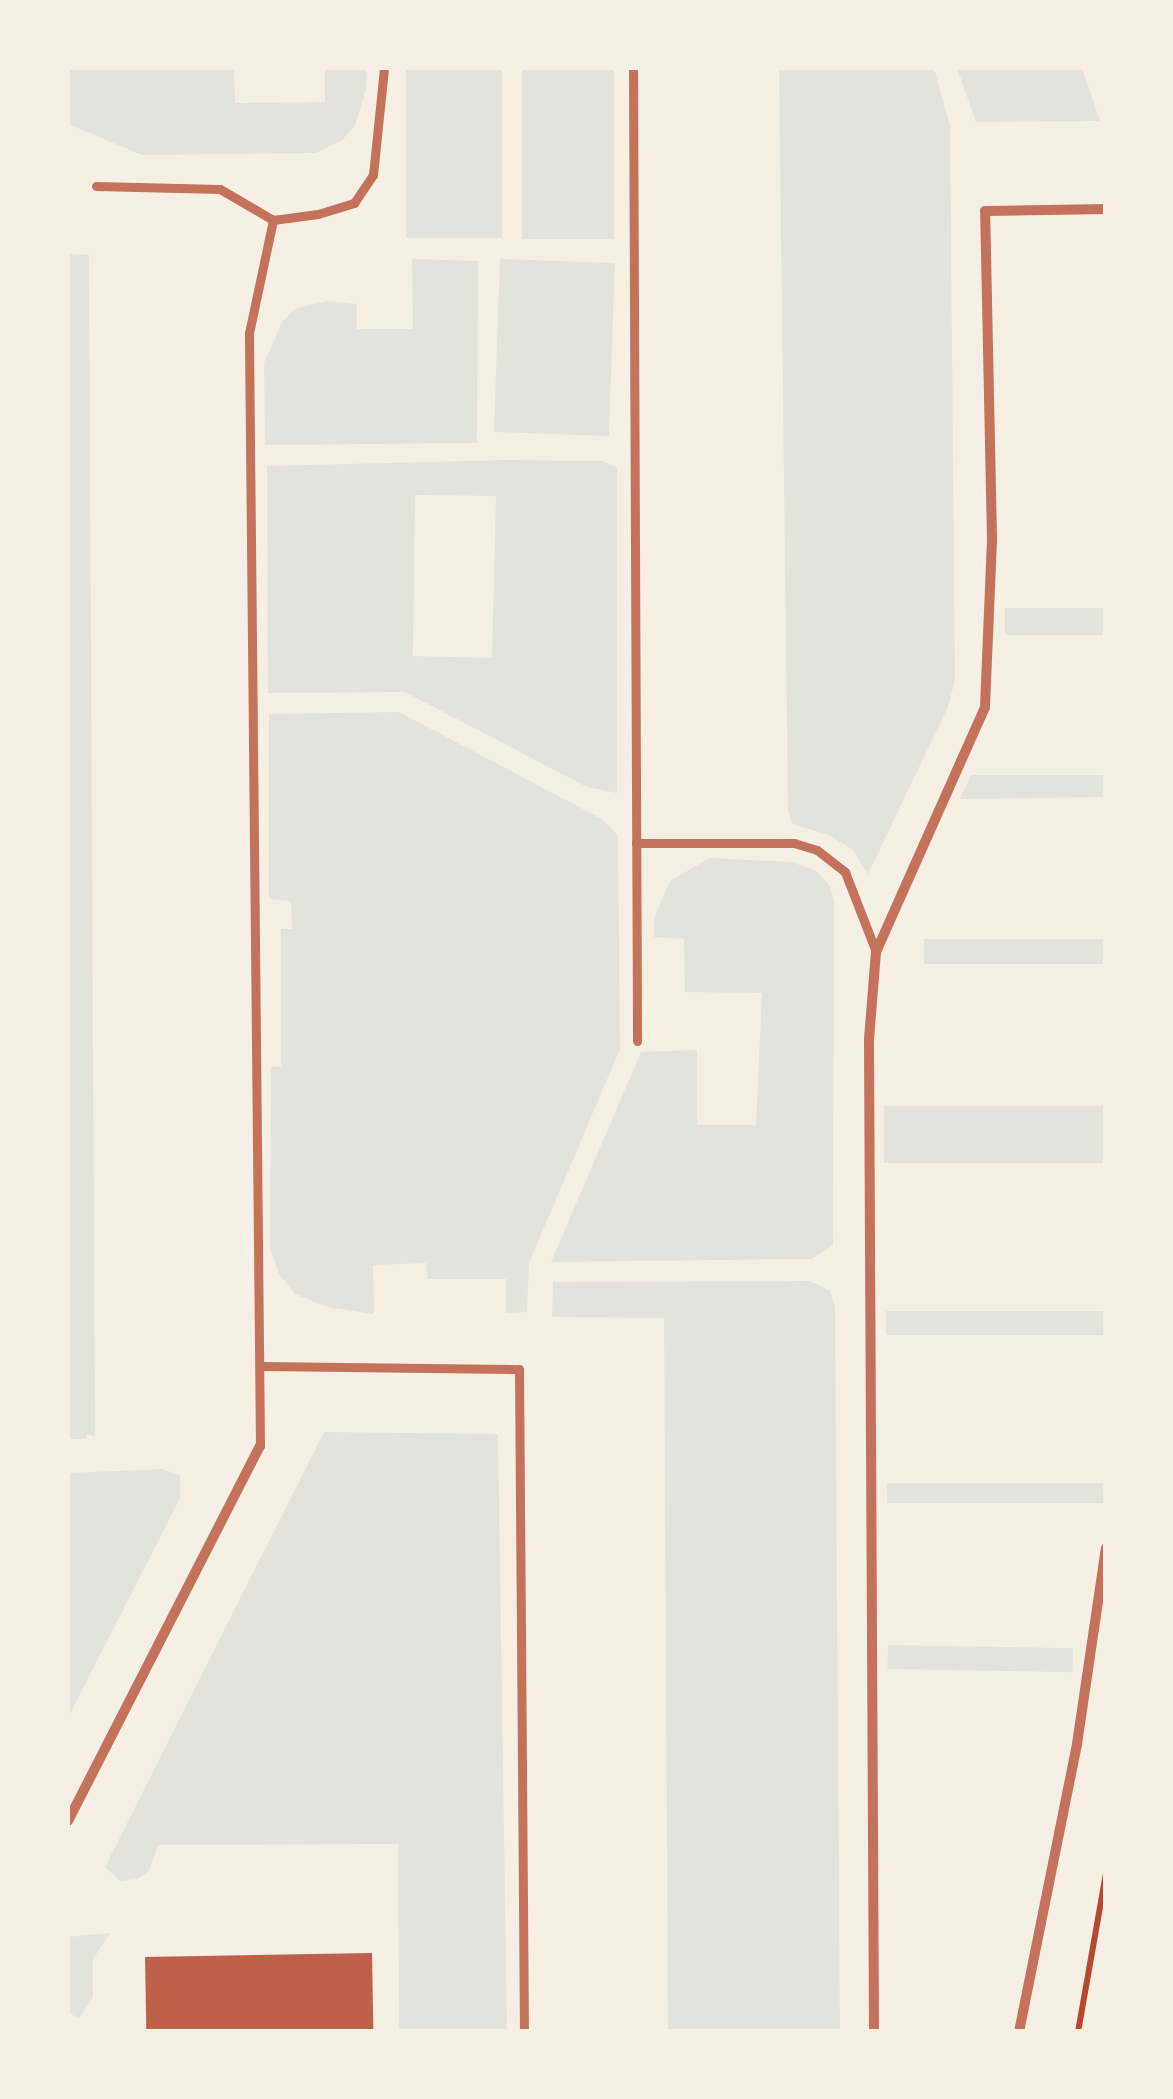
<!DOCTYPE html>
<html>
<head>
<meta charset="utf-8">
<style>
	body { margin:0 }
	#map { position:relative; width:1173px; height:2099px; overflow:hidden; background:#f6efe4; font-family:Arial,sans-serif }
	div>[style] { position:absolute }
	.green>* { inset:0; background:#e2e4dc; transform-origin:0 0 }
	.building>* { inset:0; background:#bf614a; transform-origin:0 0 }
	.path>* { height:6px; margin:-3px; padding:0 3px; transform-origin:3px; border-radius:3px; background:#b5482f }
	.pedestrian>* { height:9px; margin:-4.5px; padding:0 4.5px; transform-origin:4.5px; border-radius:4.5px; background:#c5725c }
	.minor>* { height:10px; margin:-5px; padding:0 5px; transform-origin:5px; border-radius:5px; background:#c5725c }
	span { translate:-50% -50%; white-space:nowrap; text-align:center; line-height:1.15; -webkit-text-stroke:10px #f6efe4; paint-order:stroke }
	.frame { position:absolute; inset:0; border:70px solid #f6efe4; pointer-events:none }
</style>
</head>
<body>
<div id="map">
	<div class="green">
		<i style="clip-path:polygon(68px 68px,234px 68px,235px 103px,325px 102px,325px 68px,367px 68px,366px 89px,355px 126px,342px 140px,316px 153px,142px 155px,68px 124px)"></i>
		<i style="left:406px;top:68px;width:96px;height:170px"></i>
		<i style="left:522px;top:68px;width:92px;height:171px"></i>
		<i style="clip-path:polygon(779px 68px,934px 68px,950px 126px,955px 680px,948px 707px,868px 874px,853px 850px,829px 835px,792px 824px,788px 810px)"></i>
		<i style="clip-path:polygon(957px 68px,1082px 68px,1100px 121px,976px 122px)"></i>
		<i style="clip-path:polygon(68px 206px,70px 254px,89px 255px,95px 1436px,87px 1434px,86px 1439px,68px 1439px)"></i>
		<i style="clip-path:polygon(412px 259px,478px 261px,477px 443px,265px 445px,264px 363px,282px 322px,294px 309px,327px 301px,357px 304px,357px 329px,413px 329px)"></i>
		<i style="left:500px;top:259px;width:115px;height:173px;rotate:2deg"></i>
		<i style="clip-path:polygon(evenodd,506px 460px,602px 461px,617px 468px,617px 793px,587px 787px,405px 692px,268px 693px,267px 466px,506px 460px,415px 495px,496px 496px,492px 658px,413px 656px,415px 495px)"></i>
		<i style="left:1105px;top:608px;width:27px;height:100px;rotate:90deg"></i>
		<i style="clip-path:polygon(399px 712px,600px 818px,618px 835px,620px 1049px,529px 1263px,527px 1312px,506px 1313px,506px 1279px,428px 1279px,426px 1263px,373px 1265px,374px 1314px,327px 1307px,295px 1294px,279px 1274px,270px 1248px,271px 1067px,281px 1066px,281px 929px,292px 929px,291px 901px,269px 899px,269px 714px)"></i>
		<i style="clip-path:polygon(971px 775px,1105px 775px,1105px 797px,960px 799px)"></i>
		<i style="clip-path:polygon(710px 858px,791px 862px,815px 870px,830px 886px,834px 900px,833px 1245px,812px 1259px,551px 1262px,641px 1052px,697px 1050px,697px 1125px,756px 1125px,762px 993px,685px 992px,684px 939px,654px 937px,654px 918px,670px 881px)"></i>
		<i style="left:1105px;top:939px;width:25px;height:181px;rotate:90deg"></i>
		<i style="left:1105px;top:1106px;width:57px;height:221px;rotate:90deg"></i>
		<i style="clip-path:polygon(810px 1281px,830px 1291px,835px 1306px,840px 2031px,668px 2031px,664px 1318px,552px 1317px,553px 1282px)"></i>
		<i style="left:1105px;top:1311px;width:24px;height:219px;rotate:90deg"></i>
		<i style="clip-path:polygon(324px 1432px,498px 1434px,507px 2031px,399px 2031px,398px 1844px,158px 1845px,149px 1871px,137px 1879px,120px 1881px,105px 1867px)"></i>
		<i style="clip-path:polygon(163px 1469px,180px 1476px,180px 1498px,68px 1718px,68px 1473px)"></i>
		<i style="left:887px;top:1483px;width:217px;height:20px"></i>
		<i style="left:888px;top:1645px;width:185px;height:24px;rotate:1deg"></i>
		<i style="clip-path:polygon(110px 1933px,93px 1959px,93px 1997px,79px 2019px,68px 2012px,68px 1937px)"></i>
	</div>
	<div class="building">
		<i style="left:372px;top:1953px;width:79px;height:227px;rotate:89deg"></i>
	</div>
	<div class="path">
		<i style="left:1078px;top:2032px;width:160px;rotate:-80deg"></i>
	</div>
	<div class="pedestrian">
		<i style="left:633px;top:68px;width:973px;rotate:89.76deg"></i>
		<i style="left:96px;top:186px;width:124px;rotate:1.4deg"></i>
		<i style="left:220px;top:189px;width:61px;rotate:30.3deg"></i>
		<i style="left:636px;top:843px;width:158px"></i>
		<i style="left:794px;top:843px;width:24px;rotate:17deg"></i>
		<i style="left:817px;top:850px;width:36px;rotate:38deg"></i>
		<i style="left:845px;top:872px;width:86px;rotate:68.8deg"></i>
		<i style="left:262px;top:1366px;width:257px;rotate:0.7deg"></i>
		<i style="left:519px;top:1369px;width:663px;rotate:89.57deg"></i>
		<i style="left:260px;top:1446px;width:1113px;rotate:-90.57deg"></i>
		<i style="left:249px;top:333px;width:116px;rotate:-78deg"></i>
		<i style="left:273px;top:220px;width:45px;rotate:-7.6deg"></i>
		<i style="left:318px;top:214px;width:38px;rotate:-17deg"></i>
		<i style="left:354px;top:203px;width:34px;rotate:-56deg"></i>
		<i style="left:373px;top:175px;width:108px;rotate:-84.1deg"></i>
	</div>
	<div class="minor">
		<i style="left:68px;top:1821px;width:421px;rotate:-62.9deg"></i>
		<i style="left:874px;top:2032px;width:993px;rotate:-90.29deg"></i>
		<i style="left:869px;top:1039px;width:87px;rotate:-85.4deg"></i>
		<i style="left:876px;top:952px;width:268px;rotate:-66deg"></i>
		<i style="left:985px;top:707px;width:168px;rotate:-87.6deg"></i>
		<i style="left:992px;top:539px;width:328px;rotate:-91.2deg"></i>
		<i style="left:985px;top:211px;width:121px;rotate:-0.9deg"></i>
		<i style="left:1019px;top:2032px;width:294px;rotate:-78.6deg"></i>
		<i style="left:1077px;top:1744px;width:198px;rotate:-81.6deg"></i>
	</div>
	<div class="frame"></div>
</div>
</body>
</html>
